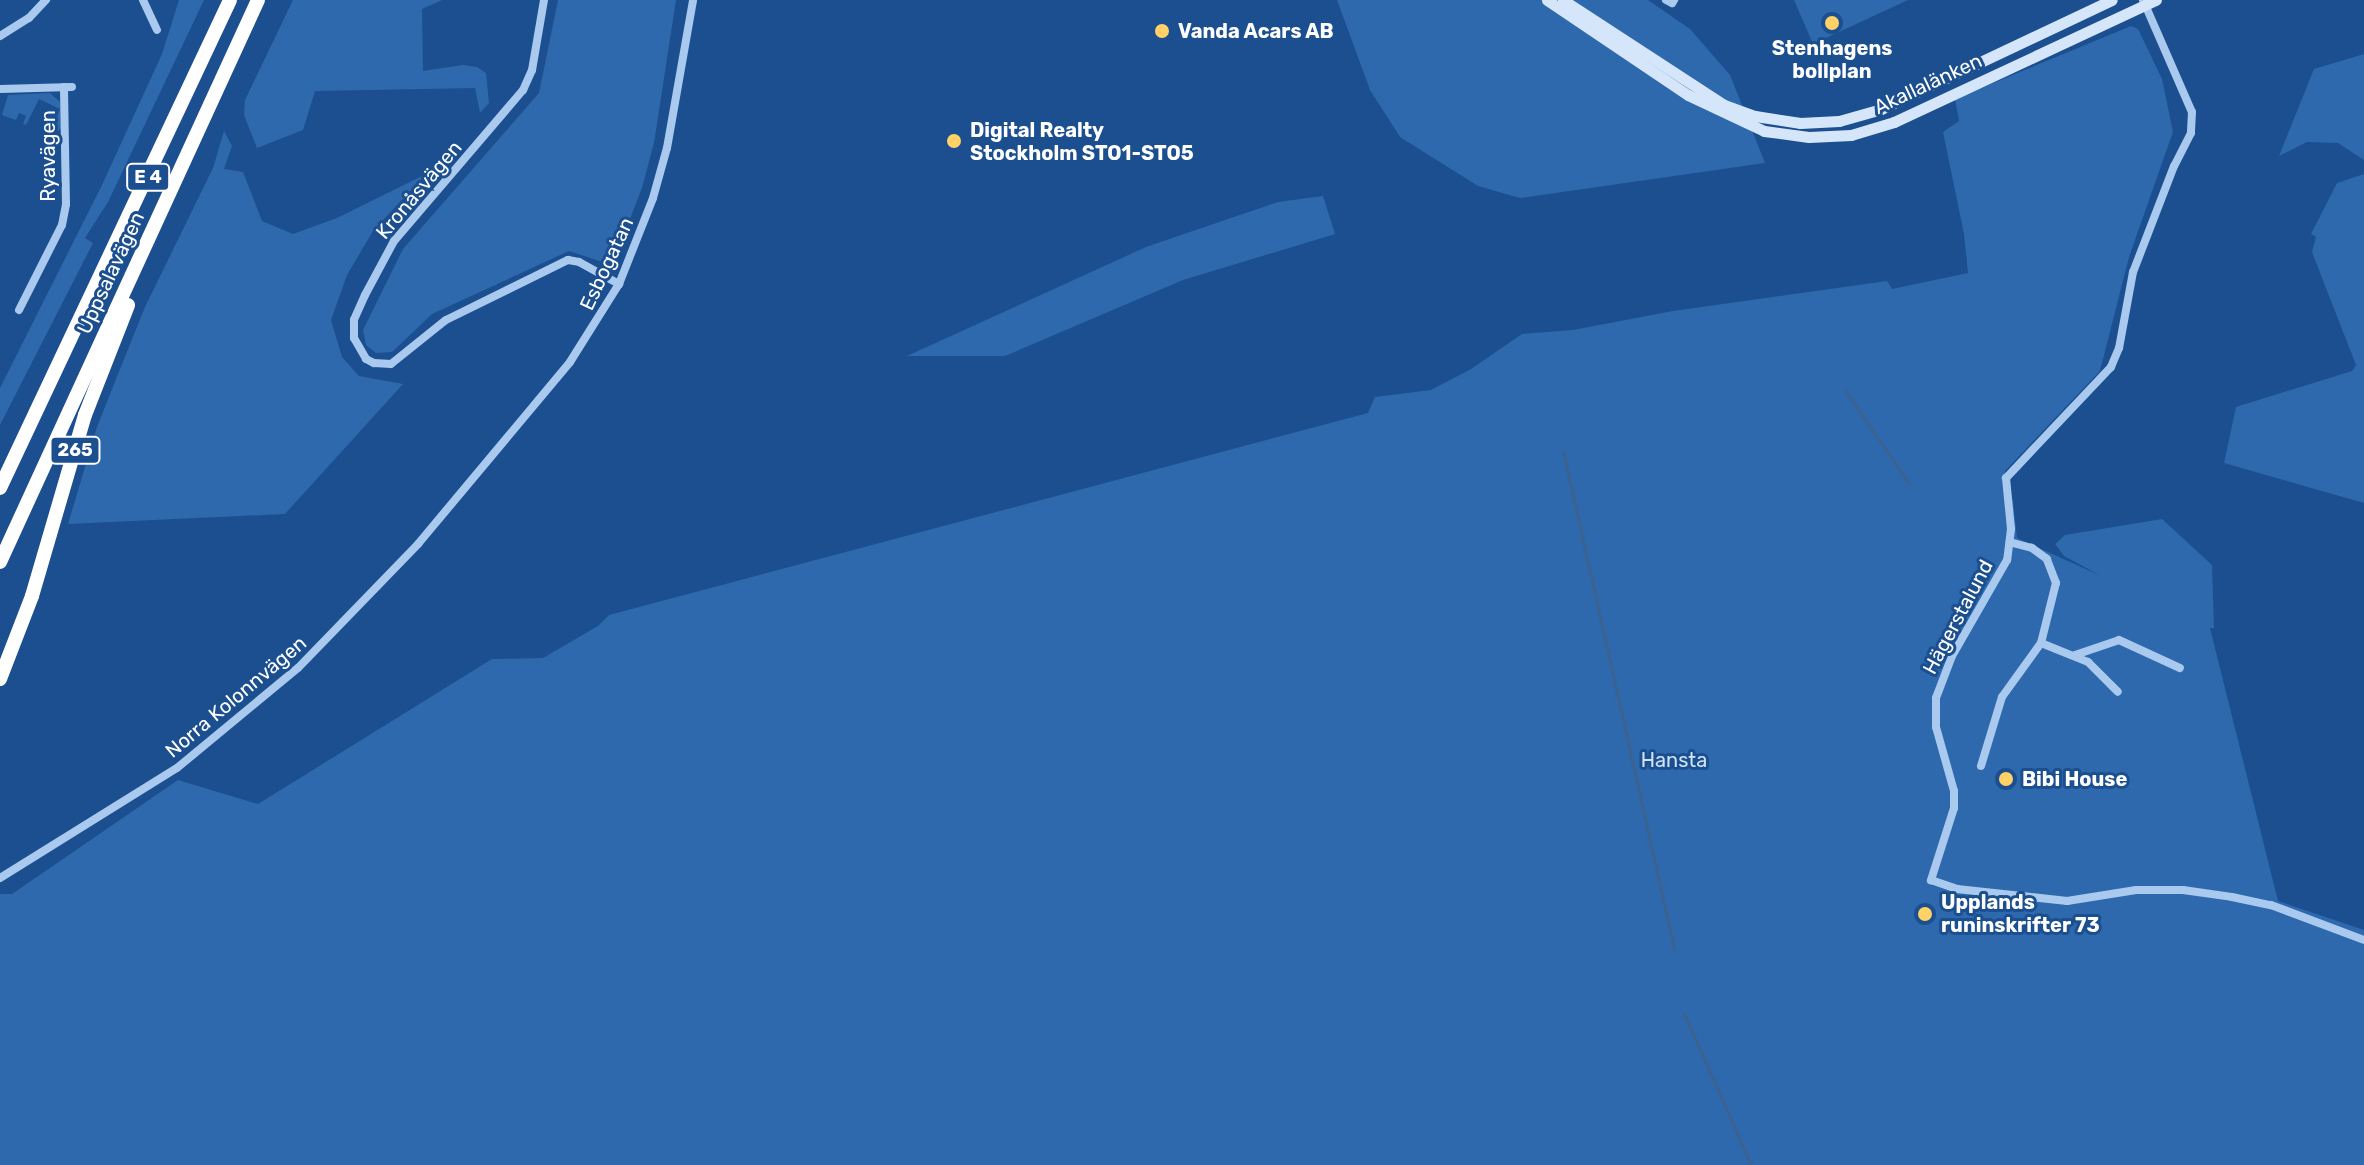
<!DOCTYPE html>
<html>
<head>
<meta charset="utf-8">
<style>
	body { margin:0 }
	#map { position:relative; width:2364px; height:1165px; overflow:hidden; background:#1b4f8f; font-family:Rubik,sans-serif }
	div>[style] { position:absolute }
	.green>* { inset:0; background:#2e69ad }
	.stream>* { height:3px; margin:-1.5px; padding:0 1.5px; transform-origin:1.5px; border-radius:1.5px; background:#3c6290 }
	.minor>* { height:8px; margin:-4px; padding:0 4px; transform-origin:4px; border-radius:4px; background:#a9c9ee }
	.secondary>* { height:11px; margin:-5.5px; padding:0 5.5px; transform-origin:5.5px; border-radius:5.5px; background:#d6e6fa }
	.motorway>* { height:14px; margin:-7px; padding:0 7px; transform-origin:7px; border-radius:7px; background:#fff }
	.dots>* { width:22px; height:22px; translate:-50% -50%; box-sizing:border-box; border:4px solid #1b4f8f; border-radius:50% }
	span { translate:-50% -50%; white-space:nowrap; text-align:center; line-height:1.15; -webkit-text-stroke:6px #1b4f8f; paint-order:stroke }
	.shield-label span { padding:2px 6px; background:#1b4f8f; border:2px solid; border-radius:6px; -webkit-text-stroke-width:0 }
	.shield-label { font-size:18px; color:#fff; font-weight:700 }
	.poi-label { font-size:20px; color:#fff; font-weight:700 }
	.left { translate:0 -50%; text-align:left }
	.street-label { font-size:20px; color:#fff }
	.park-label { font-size:20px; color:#cfe3fa }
</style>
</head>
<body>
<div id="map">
	<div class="green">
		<i style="clip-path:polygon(179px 0,204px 0,108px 202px,85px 238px,93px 243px,0 425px,0 388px,102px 185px,162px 54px)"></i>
		<i style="clip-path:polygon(293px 0,442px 0,422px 9px,423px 71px,463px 65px,477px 67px,486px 73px,489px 103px,480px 113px,475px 88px,315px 91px,303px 130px,257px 148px,244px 115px,245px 100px)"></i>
		<i style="clip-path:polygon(558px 0,676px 0,654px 143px,642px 188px,612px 265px,569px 251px,432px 314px,392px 352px,376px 353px,366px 345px,363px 330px,403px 249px,539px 93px)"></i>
		<i style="clip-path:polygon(1337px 0,1648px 0,1690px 29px,1730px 75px,1765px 163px,1520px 198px,1478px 186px,1400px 137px,1370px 90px)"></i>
		<i style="clip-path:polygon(1794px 0,1908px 0,1813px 44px)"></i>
		<i style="clip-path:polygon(2131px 26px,2138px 29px,2162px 79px,2173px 132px,2129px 257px,2100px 371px,2005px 471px,2013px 501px,2017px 538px,2101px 576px,2064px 556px,2055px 544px,2065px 535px,2162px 519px,2212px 565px,2214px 628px,2210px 628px,2278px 901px,2364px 930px,2364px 1165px,0 1165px,0 894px,12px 894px,178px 780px,258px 804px,492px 659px,543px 658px,598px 626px,609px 615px,1368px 413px,1375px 397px,1431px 390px,1471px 369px,1522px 334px,1573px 330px,1673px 311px,1887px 281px,1892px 289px,1968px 273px,1964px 234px,1943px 132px,1959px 121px,1955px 99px)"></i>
		<i style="clip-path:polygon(2364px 54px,2364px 160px,2338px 143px,2307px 142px,2279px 156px,2314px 69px)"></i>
		<i style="clip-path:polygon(50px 93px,60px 102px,62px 128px,58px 131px,51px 129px,60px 109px,39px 99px,26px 125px,23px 124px,26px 116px,19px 113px,16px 120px,2px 115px,8px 95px)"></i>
		<i style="clip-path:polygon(224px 131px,232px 146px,224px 169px,243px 172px,262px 221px,293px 234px,337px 218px,426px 174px,373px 231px,347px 275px,331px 320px,342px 357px,359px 376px,403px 384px,285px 514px,68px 524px,97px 427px,120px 369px,145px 307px,213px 168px)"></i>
		<i style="clip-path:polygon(2364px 174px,2364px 503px,2224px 463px,2236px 407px,2352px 371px,2356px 365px,2312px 252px,2316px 237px,2311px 234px,2337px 183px)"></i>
		<i style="clip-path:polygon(1323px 196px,1335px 234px,1183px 280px,1005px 356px,907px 356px,1146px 247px,1278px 202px)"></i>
	</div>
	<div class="stream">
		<i style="left:1846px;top:391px;width:112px;rotate:55.9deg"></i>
		<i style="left:1563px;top:451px;width:510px;rotate:77.43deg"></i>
		<i style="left:1684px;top:1013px;width:166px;rotate:66.2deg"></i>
	</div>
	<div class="minor">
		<i style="left:143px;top:0;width:33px;rotate:65deg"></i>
		<i style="left:544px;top:0;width:71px;rotate:99.7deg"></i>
		<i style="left:532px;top:70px;width:22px;rotate:114deg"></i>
		<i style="left:523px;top:90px;width:199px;rotate:130.5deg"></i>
		<i style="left:394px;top:241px;width:61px;rotate:118.2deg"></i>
		<i style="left:365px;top:295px;width:27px;rotate:114deg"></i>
		<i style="left:354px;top:320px;width:18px;rotate:90deg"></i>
		<i style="left:354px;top:338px;width:24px;rotate:60deg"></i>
		<i style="left:366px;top:359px;width:9px;rotate:27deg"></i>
		<i style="left:374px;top:363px;width:17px;rotate:3deg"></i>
		<i style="left:391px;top:364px;width:70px;rotate:-38.7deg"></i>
		<i style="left:446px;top:320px;width:136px;rotate:-26.2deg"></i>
		<i style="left:568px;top:260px;width:11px;rotate:10deg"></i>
		<i style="left:579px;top:262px;width:46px;rotate:28.8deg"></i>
		<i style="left:1666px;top:0;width:7px;rotate:27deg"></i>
		<i style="left:1672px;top:3px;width:4px;rotate:-56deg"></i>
		<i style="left:2143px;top:0;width:122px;rotate:66.4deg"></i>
		<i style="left:2192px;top:112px;width:21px;rotate:93deg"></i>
		<i style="left:2191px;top:133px;width:37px;rotate:117deg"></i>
		<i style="left:2174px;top:166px;width:114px;rotate:111.1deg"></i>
		<i style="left:2133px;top:272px;width:77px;rotate:100.4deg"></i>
		<i style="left:2119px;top:348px;width:21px;rotate:113deg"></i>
		<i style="left:2111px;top:367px;width:153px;rotate:133.4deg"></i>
		<i style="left:2006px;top:478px;width:51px;rotate:84.4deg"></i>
		<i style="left:2011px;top:529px;width:31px;rotate:97deg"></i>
		<i style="left:2007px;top:560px;width:111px;rotate:119.8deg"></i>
		<i style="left:1952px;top:656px;width:45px;rotate:110.9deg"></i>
		<i style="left:1936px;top:698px;width:29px;rotate:90deg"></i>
		<i style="left:1936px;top:727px;width:66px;rotate:74.3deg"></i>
		<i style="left:1954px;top:791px;width:17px;rotate:90deg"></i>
		<i style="left:1954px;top:808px;width:76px;rotate:107.7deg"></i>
		<i style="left:1931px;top:880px;width:28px;rotate:19deg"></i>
		<i style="left:1957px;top:889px;width:111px;rotate:6.2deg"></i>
		<i style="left:2067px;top:901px;width:70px;rotate:-9.1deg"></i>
		<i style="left:2136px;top:890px;width:47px"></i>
		<i style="left:2183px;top:890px;width:49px;rotate:8.1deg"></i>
		<i style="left:2232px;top:897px;width:40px;rotate:12deg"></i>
		<i style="left:2271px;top:905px;width:99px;rotate:20.6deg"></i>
		<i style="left:0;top:36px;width:34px;rotate:-32deg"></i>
		<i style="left:29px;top:18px;width:25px;rotate:-47deg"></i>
		<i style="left:0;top:89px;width:72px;rotate:-1.6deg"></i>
		<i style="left:19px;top:310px;width:95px;rotate:-63.2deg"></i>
		<i style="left:62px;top:225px;width:21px;rotate:-79deg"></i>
		<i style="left:66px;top:204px;width:117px;rotate:-91deg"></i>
		<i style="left:2041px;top:643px;width:51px;rotate:22deg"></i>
		<i style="left:2088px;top:662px;width:42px;rotate:45deg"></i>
		<i style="left:2075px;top:655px;width:46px;rotate:-18.8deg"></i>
		<i style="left:2119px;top:640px;width:67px;rotate:24.7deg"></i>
		<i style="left:1981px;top:766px;width:72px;rotate:-73.1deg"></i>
		<i style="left:2002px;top:697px;width:67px;rotate:-54.2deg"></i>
		<i style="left:2041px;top:643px;width:62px;rotate:-76deg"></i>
		<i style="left:2056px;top:583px;width:26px;rotate:-111deg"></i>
		<i style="left:2047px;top:559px;width:19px;rotate:-144deg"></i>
		<i style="left:2032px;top:548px;width:23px;rotate:-165deg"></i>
		<i style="left:0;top:878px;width:208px;rotate:-31.9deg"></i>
		<i style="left:177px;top:768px;width:157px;rotate:-39.6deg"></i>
		<i style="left:298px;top:668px;width:173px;rotate:-45.9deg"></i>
		<i style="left:418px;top:544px;width:237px;rotate:-50.1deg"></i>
		<i style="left:570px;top:362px;width:92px;rotate:-57.9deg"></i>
		<i style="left:619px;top:284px;width:92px;rotate:-68.4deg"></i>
		<i style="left:653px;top:198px;width:52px;rotate:-74.4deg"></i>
		<i style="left:667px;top:148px;width:150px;rotate:-80deg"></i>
	</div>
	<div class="secondary">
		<i style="left:1547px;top:0;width:170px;rotate:34deg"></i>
		<i style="left:1688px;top:95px;width:84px;rotate:25.3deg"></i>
		<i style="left:1764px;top:131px;width:45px;rotate:7.6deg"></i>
		<i style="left:1809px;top:137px;width:42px;rotate:-2.7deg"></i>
		<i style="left:1851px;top:135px;width:45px;rotate:-16.8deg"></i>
		<i style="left:1894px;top:122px;width:289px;rotate:-25deg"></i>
		<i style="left:1563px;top:0;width:192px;rotate:33.1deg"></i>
		<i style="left:1724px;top:105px;width:33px;rotate:20deg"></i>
		<i style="left:1755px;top:116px;width:46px;rotate:8.8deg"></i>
		<i style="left:1800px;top:123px;width:39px;rotate:-3deg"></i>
		<i style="left:1839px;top:121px;width:44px;rotate:-15.9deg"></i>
		<i style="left:1881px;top:109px;width:255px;rotate:-25.3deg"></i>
	</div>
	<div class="motorway">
		<i style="left:0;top:488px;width:539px;rotate:-64.76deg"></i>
		<i style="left:0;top:562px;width:618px;rotate:-65.34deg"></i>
		<i style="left:0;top:679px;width:89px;rotate:-68.9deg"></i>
		<i style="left:32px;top:596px;width:189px;rotate:-73.7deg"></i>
		<i style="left:85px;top:415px;width:118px;rotate:-68.6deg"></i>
	</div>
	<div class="dots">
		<i style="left:1832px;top:23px;background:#ffd166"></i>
		<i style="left:1162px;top:31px;background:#ffd166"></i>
		<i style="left:954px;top:141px;background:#ffd166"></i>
		<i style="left:2006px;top:779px;background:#ffd166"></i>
		<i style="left:1925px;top:914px;background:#ffd166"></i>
	</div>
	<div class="shield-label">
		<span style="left:148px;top:177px">E 4</span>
		<span style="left:75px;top:450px">265</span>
	</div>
	<div class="poi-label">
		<span class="left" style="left:1178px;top:31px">Vanda Acars AB</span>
		<span style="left:1832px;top:60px">Stenhagens<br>bollplan</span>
		<span class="left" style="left:970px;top:142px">Digital Realty<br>Stockholm STO1-STO5</span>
		<span class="left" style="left:2022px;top:779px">Bibi House</span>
		<span class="left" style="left:1941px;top:914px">Upplands<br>runinskrifter 73</span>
	</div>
	<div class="street-label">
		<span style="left:1928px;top:84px;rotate:-25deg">Akallalänken</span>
		<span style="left:48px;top:156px;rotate:-90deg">Ryavägen</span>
		<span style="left:419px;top:190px;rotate:-50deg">Kronåsvägen</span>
		<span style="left:607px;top:264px;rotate:-65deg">Esbogatan</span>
		<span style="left:111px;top:273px;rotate:-65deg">Uppsalavägen</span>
		<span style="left:1958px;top:617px;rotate:-62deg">Hägerstalund</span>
		<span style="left:236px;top:697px;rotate:-40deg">Norra Kolonnvägen</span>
	</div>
	<div class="park-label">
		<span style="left:1674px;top:760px">Hansta</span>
	</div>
</div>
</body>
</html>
